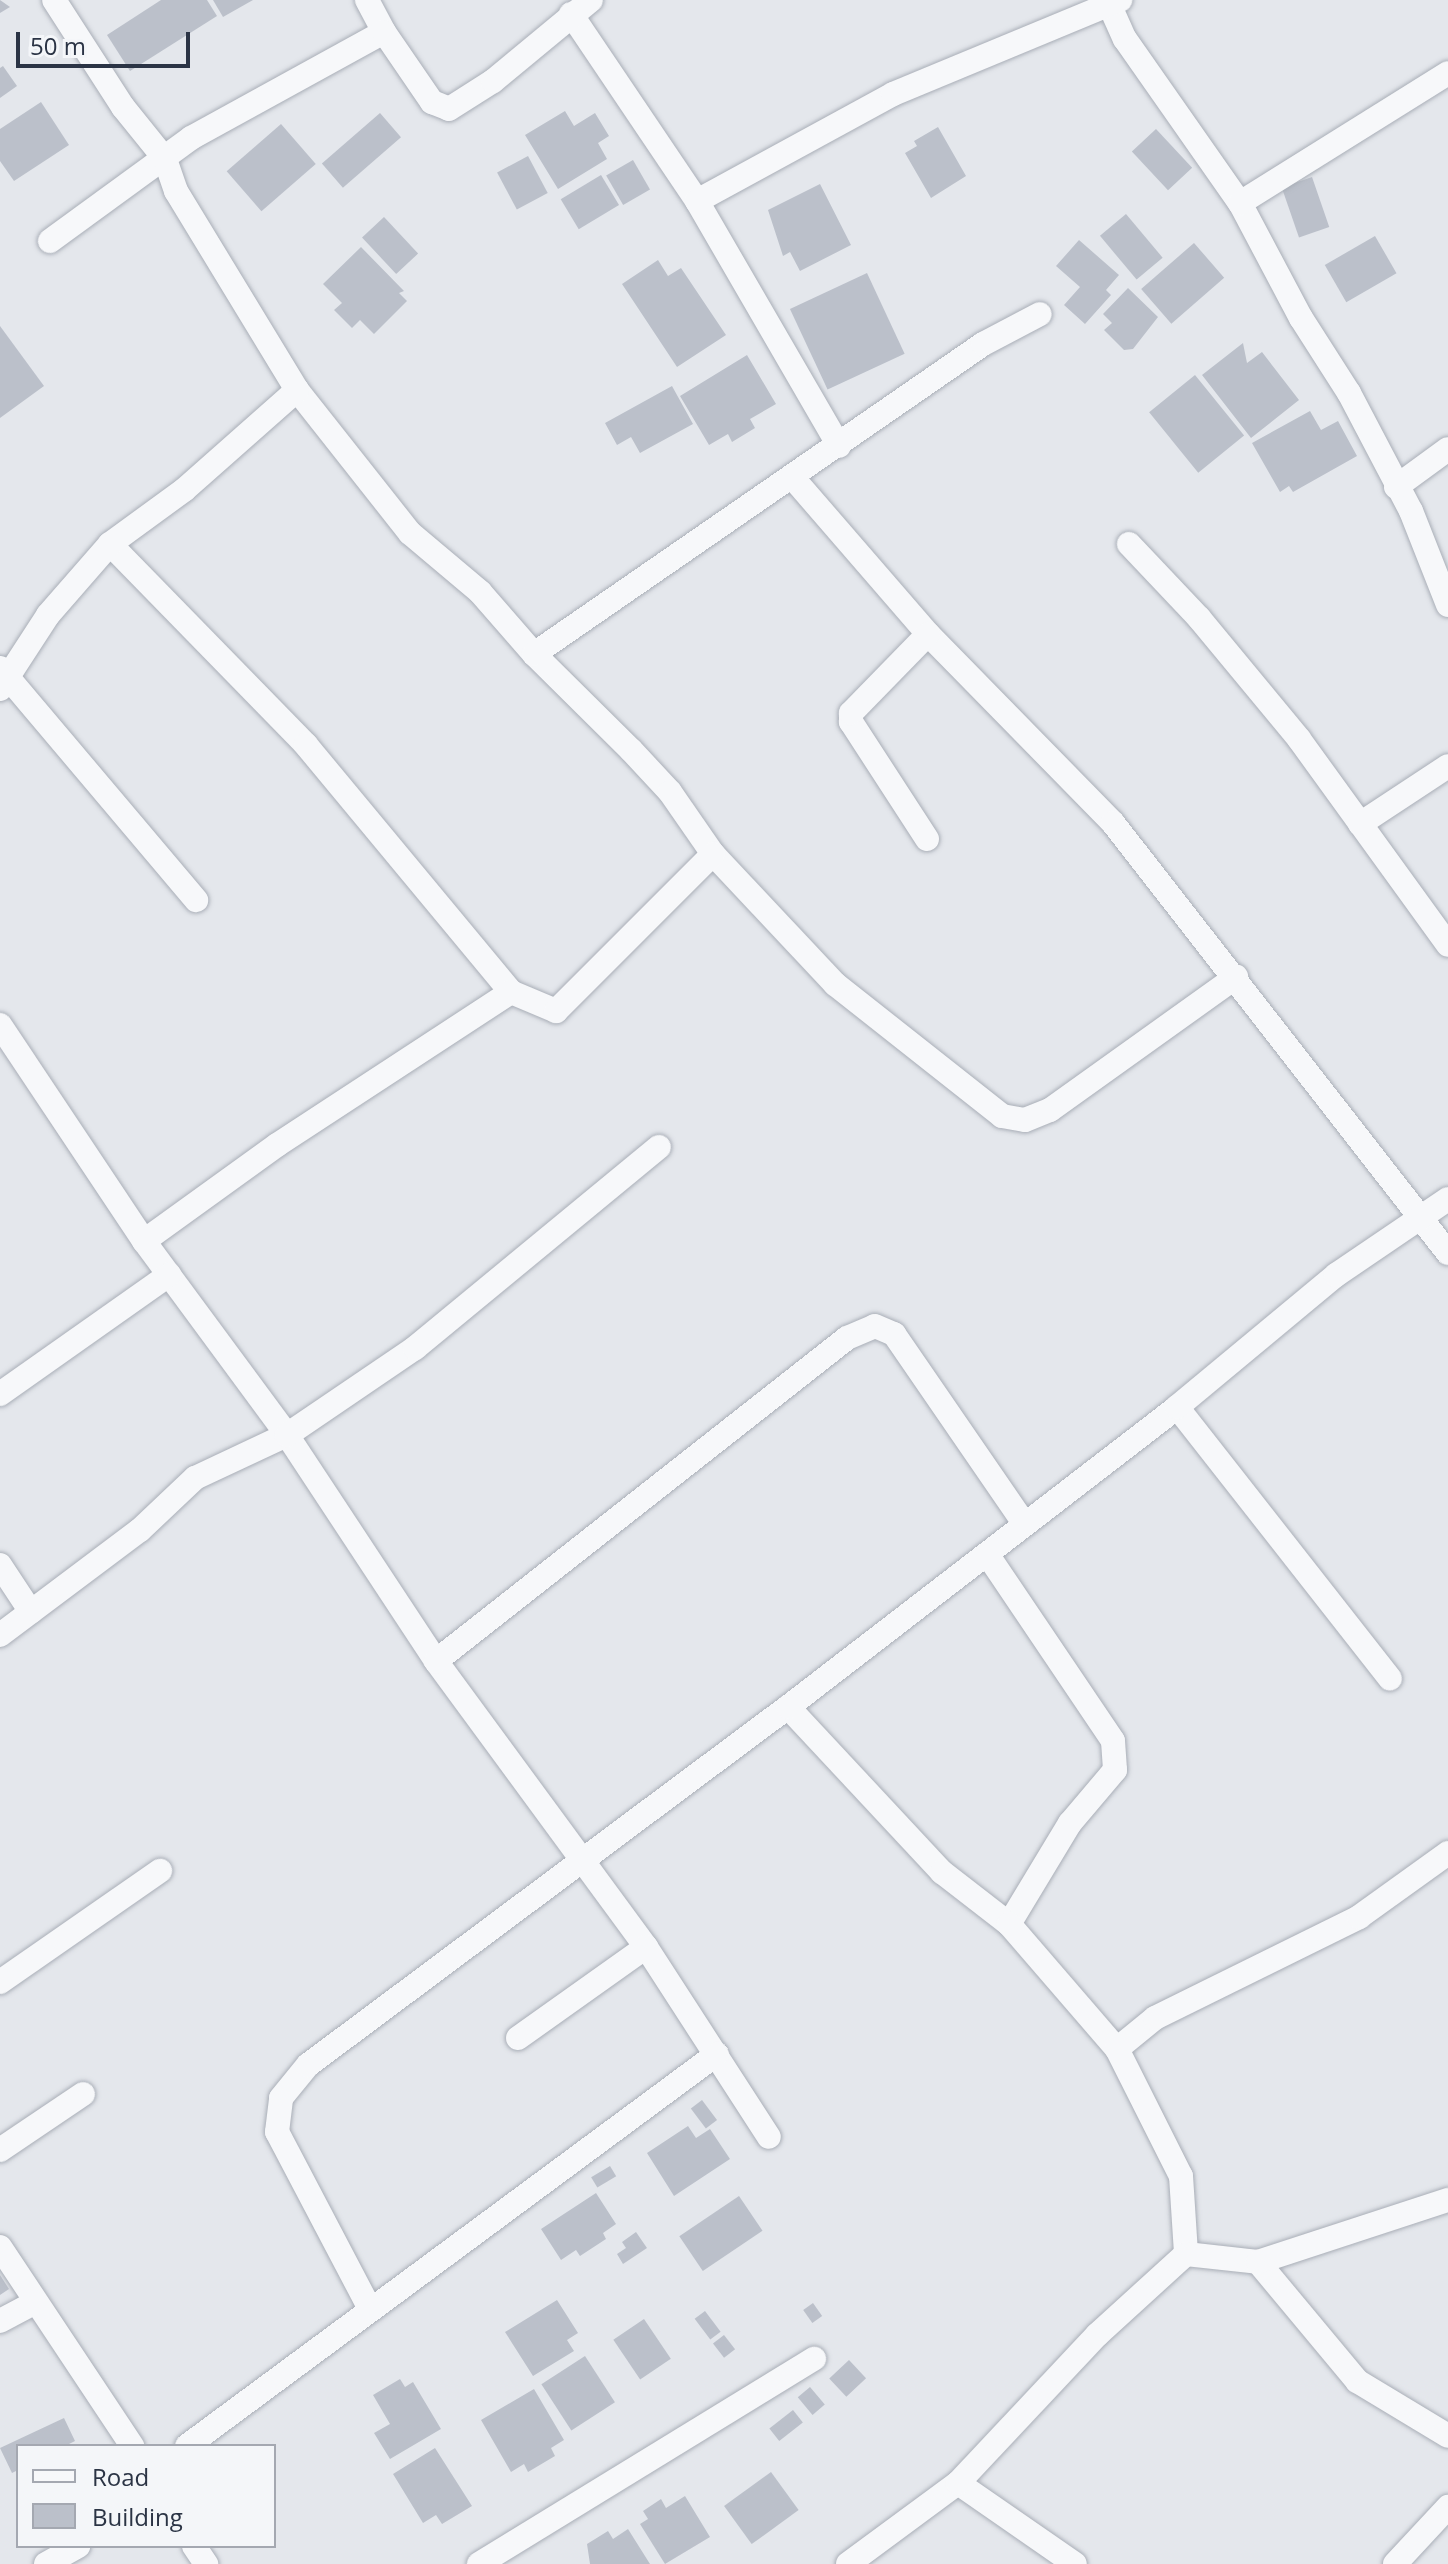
<!DOCTYPE html>
<html>
<head>
<meta charset="utf-8">
<style>
	body { margin:0 }
	#map { position:relative; width:1448px; height:2564px; overflow:hidden; background:#e4e7ec; font-family:"Open Sans",sans-serif }
	div>[style] { position:absolute }
	.building>* { inset:0; background:#bbc0ca; transform-origin:0 0 }
	.roads { filter:drop-shadow(0 0 2px #a9aeb7) drop-shadow(0 0 2px #a9aeb7) }
	.minor>* { height:24px; margin:-12px; padding:0 12px; transform-origin:12px; border-radius:12px; background:#f7f8fa }
	span { translate:-50% -50%; white-space:nowrap; text-align:center; line-height:1.15; -webkit-text-stroke:8px #f4f6f9; paint-order:stroke }
	.legend { position:absolute; left:16px; top:2444px; width:260px; height:104px; box-sizing:border-box; background:#f4f6f9; border:2px solid #a4a8b1; margin:0; padding:10px 14px; list-style:none; font-size:24px; color:#2b3445 }
	.legend li { display:flex; align-items:center; gap:16px; height:40px }
	.legend b { width:40px; border:2px solid #a4a8b1 }
	.scale { position:absolute; left:16px; top:32px; width:174px; height:36px; box-sizing:border-box; border:4px solid #2b3445; border-top:0; padding-left:10px; font-size:24px; line-height:28px; white-space:nowrap; color:#2b3445; -webkit-text-stroke:6px #f4f6f9; paint-order:stroke }
</style>
</head>
<body>
<div id="map">
	<div class="building">
		<i style="clip-path:polygon(0 0,10px 7px,0 13px)"></i>
		<i style="clip-path:polygon(161px 0,207px 0,217px 16px,130px 71px,107px 35px)"></i>
		<i style="clip-path:polygon(213px 0,253px 0,223px 17px)"></i>
		<i style="clip-path:polygon(3px 66px,17px 86px,0 98px,0 68px)"></i>
		<i style="clip-path:polygon(41px 102px,69px 145px,14px 181px,0 161px,0 129px)"></i>
		<i style="clip-path:polygon(565px 111px,574px 126px,595px 113px,609px 136px,598px 143px,607px 159px,558px 189px,525px 135px)"></i>
		<i style="left:380px;top:113px;width:32px;height:77px;rotate:49deg"></i>
		<i style="left:281px;top:124px;width:53px;height:72px;rotate:49deg"></i>
		<i style="clip-path:polygon(938px 127px,966px 176px,931px 198px,905px 153px,917px 146px,914px 141px)"></i>
		<i style="left:1156px;top:129px;width:53px;height:33px;rotate:47deg"></i>
		<i style="left:528px;top:156px;width:42px;height:35px;rotate:62deg"></i>
		<i style="left:633px;top:160px;width:34px;height:31px;rotate:60deg"></i>
		<i style="left:601px;top:175px;width:35px;height:47px;rotate:59deg"></i>
		<i style="left:1312px;top:177px;width:53px;height:32px;rotate:71deg"></i>
		<i style="clip-path:polygon(820px 184px,851px 245px,800px 271px,790px 252px,783px 256px,768px 210px)"></i>
		<i style="left:1126px;top:214px;width:57px;height:34px;rotate:50deg"></i>
		<i style="left:384px;top:217px;width:50px;height:30px;rotate:47deg"></i>
		<i style="left:1375px;top:236px;width:43px;height:58px;rotate:60deg"></i>
		<i style="clip-path:polygon(1079px 240px,1119px 275px,1106px 290px,1111px 295px,1085px 324px,1064px 305px,1080px 287px,1056px 266px)"></i>
		<i style="left:1194px;top:243px;width:46px;height:70px;rotate:49deg"></i>
		<i style="clip-path:polygon(361px 247px,404px 291px,399px 293px,407px 301px,374px 334px,360px 320px,352px 328px,334px 310px,342px 303px,323px 284px)"></i>
		<i style="clip-path:polygon(658px 260px,668px 276px,681px 268px,726px 335px,677px 367px,622px 284px)"></i>
		<i style="left:867px;top:273px;width:89px;height:85px;rotate:65deg"></i>
		<i style="clip-path:polygon(1128px 288px,1158px 317px,1133px 349px,1124px 350px,1104px 330px,1112px 323px,1103px 314px)"></i>
		<i style="clip-path:polygon(0 326px,44px 386px,0 418px)"></i>
		<i style="clip-path:polygon(1243px 343px,1247px 363px,1262px 352px,1299px 400px,1251px 438px,1202px 375px)"></i>
		<i style="clip-path:polygon(747px 355px,776px 404px,750px 419px,755px 428px,732px 442px,728px 434px,709px 445px,680px 396px)"></i>
		<i style="left:1195px;top:375px;width:78px;height:59px;rotate:51deg"></i>
		<i style="clip-path:polygon(672px 386px,693px 424px,640px 453px,631px 437px,617px 445px,605px 423px)"></i>
		<i style="clip-path:polygon(1310px 411px,1321px 430px,1338px 421px,1357px 456px,1293px 492px,1289px 486px,1280px 492px,1252px 443px)"></i>
		<i style="left:702px;top:2100px;width:25px;height:14px;rotate:53deg"></i>
		<i style="clip-path:polygon(688px 2126px,696px 2138px,710px 2129px,730px 2159px,674px 2196px,647px 2153px)"></i>
		<i style="left:610px;top:2166px;width:12px;height:22px;rotate:59deg"></i>
		<i style="clip-path:polygon(596px 2193px,616px 2224px,603px 2233px,606px 2239px,580px 2256px,576px 2250px,561px 2260px,541px 2229px)"></i>
		<i style="left:739px;top:2196px;width:42px;height:72px;rotate:56deg"></i>
		<i style="clip-path:polygon(636px 2232px,647px 2248px,623px 2264px,617px 2254px,626px 2248px,622px 2242px)"></i>
		<i style="clip-path:polygon(0 2275px,9px 2289px,0 2295px)"></i>
		<i style="clip-path:polygon(557px 2300px,578px 2333px,567px 2340px,574px 2351px,533px 2376px,505px 2332px)"></i>
		<i style="left:813px;top:2303px;width:16px;height:12px;rotate:55deg"></i>
		<i style="left:705px;top:2311px;width:26px;height:13px;rotate:53deg"></i>
		<i style="left:644px;top:2319px;width:48px;height:37px;rotate:56deg"></i>
		<i style="left:724px;top:2335px;width:18px;height:14px;rotate:52deg"></i>
		<i style="left:585px;top:2356px;width:55px;height:52px;rotate:57deg"></i>
		<i style="left:849px;top:2360px;width:25px;height:27px;rotate:47deg"></i>
		<i style="clip-path:polygon(400px 2379px,405px 2387px,413px 2382px,441px 2429px,390px 2459px,374px 2433px,390px 2424px,373px 2395px)"></i>
		<i style="left:810px;top:2387px;width:23px;height:16px;rotate:50deg"></i>
		<i style="clip-path:polygon(534px 2389px,564px 2440px,551px 2448px,555px 2456px,528px 2472px,524px 2464px,511px 2472px,481px 2420px)"></i>
		<i style="left:793px;top:2410px;width:16px;height:30px;rotate:52deg"></i>
		<i style="clip-path:polygon(64px 2418px,75px 2441px,65px 2446px,18px 2446px,18px 2470px,12px 2473px,0 2448px)"></i>
		<i style="clip-path:polygon(435px 2448px,472px 2506px,442px 2524px,436px 2515px,423px 2523px,393px 2474px)"></i>
		<i style="left:771px;top:2472px;width:47px;height:58px;rotate:54deg"></i>
		<i style="clip-path:polygon(685px 2496px,710px 2537px,665px 2564px,640px 2524px,648px 2519px,643px 2511px,661px 2499px,666px 2508px)"></i>
		<i style="clip-path:polygon(628px 2529px,650px 2564px,590px 2564px,587px 2544px,608px 2531px,613px 2539px)"></i>
	</div>
	<div class="roads">
		<div class="minor">
			<i style="left:367px;top:0;width:36px;rotate:62deg"></i>
			<i style="left:1110px;top:6px;width:36px;rotate:66deg"></i>
			<i style="left:1125px;top:39px;width:200px;rotate:55deg"></i>
			<i style="left:1240px;top:203px;width:130px;rotate:62.1deg"></i>
			<i style="left:1301px;top:318px;width:89px;rotate:57.4deg"></i>
			<i style="left:1349px;top:393px;width:133px;rotate:62.3deg"></i>
			<i style="left:1411px;top:511px;width:101px;rotate:68.5deg"></i>
			<i style="left:571px;top:14px;width:225px;rotate:56deg"></i>
			<i style="left:697px;top:201px;width:283px;rotate:59.9deg"></i>
			<i style="left:697px;top:201px;width:223px;rotate:-28.6deg"></i>
			<i style="left:893px;top:94px;width:246px;rotate:-22.5deg"></i>
			<i style="left:1240px;top:203px;width:245px;rotate:-32deg"></i>
			<i style="left:50px;top:241px;width:175px;rotate:-36.1deg"></i>
			<i style="left:191px;top:138px;width:220px;rotate:-28.8deg"></i>
			<i style="left:384px;top:32px;width:85px;rotate:55.6deg"></i>
			<i style="left:432px;top:102px;width:18px;rotate:22deg"></i>
			<i style="left:449px;top:109px;width:52px;rotate:-32.5deg"></i>
			<i style="left:493px;top:81px;width:127px;rotate:-39.6deg"></i>
			<i style="left:297px;top:390px;width:182px;rotate:51.7deg"></i>
			<i style="left:410px;top:533px;width:92px;rotate:40.1deg"></i>
			<i style="left:480px;top:592px;width:82px;rotate:48.9deg"></i>
			<i style="left:534px;top:654px;width:136px;rotate:44.7deg"></i>
			<i style="left:631px;top:750px;width:57px;rotate:47.1deg"></i>
			<i style="left:670px;top:792px;width:75px;rotate:55.3deg"></i>
			<i style="left:713px;top:854px;width:178px;rotate:46.8deg"></i>
			<i style="left:835px;top:984px;width:213px;rotate:38.3deg"></i>
			<i style="left:1002px;top:1116px;width:23px;rotate:10deg"></i>
			<i style="left:1025px;top:1120px;width:27px;rotate:-22deg"></i>
			<i style="left:1050px;top:1110px;width:229px;rotate:-35.6deg"></i>
			<i style="left:793px;top:478px;width:206px;rotate:49.1deg"></i>
			<i style="left:928px;top:634px;width:264px;rotate:45.6deg"></i>
			<i style="left:1113px;top:823px;width:545px;rotate:52.08deg"></i>
			<i style="left:1396px;top:487px;width:64px;rotate:-36.2deg"></i>
			<i style="left:110px;top:544px;width:281px;rotate:45.7deg"></i>
			<i style="left:306px;top:745px;width:321px;rotate:50.3deg"></i>
			<i style="left:1129px;top:544px;width:102px;rotate:46.6deg"></i>
			<i style="left:1199px;top:618px;width:157px;rotate:50.4deg"></i>
			<i style="left:1299px;top:739px;width:254px;rotate:54.1deg"></i>
			<i style="left:534px;top:654px;width:546px;rotate:-34.62deg"></i>
			<i style="left:983px;top:344px;width:64px;rotate:-27.8deg"></i>
			<i style="left:0;top:668px;width:304px;rotate:49.8deg"></i>
			<i style="left:0;top:689px;width:88px;rotate:-57deg"></i>
			<i style="left:48px;top:615px;width:94px;rotate:-48.9deg"></i>
			<i style="left:110px;top:544px;width:92px;rotate:-36.1deg"></i>
			<i style="left:184px;top:490px;width:151px;rotate:-41.5deg"></i>
			<i style="left:297px;top:390px;width:233px;rotate:-121.3deg"></i>
			<i style="left:176px;top:191px;width:34px;rotate:-109deg"></i>
			<i style="left:165px;top:159px;width:67px;rotate:-128.9deg"></i>
			<i style="left:123px;top:107px;width:127px;rotate:-122.8deg"></i>
			<i style="left:1360px;top:824px;width:105px;rotate:-33.4deg"></i>
			<i style="left:927px;top:839px;width:140px;rotate:-123deg"></i>
			<i style="left:851px;top:722px;width:9px;rotate:-90deg"></i>
			<i style="left:851px;top:713px;width:110px;rotate:-45.7deg"></i>
			<i style="left:0;top:1025px;width:260px;rotate:56.3deg"></i>
			<i style="left:144px;top:1241px;width:241px;rotate:53.6deg"></i>
			<i style="left:287px;top:1435px;width:271px;rotate:56.6deg"></i>
			<i style="left:436px;top:1661px;width:355px;rotate:53.7deg"></i>
			<i style="left:646px;top:1947px;width:226px;rotate:57.1deg"></i>
			<i style="left:144px;top:1241px;width:164px;rotate:-35.8deg"></i>
			<i style="left:277px;top:1145px;width:280px;rotate:-33.2deg"></i>
			<i style="left:511px;top:992px;width:49px;rotate:22.9deg"></i>
			<i style="left:556px;top:1011px;width:222px;rotate:-45deg"></i>
			<i style="left:0;top:1394px;width:207px;rotate:-35.2deg"></i>
			<i style="left:1177px;top:1407px;width:345px;rotate:51.9deg"></i>
			<i style="left:987px;top:1554px;width:225px;rotate:56deg"></i>
			<i style="left:1113px;top:1741px;width:29px;rotate:86deg"></i>
			<i style="left:1115px;top:1770px;width:70px;rotate:130.3deg"></i>
			<i style="left:1070px;top:1823px;width:118px;rotate:121.1deg"></i>
			<i style="left:0;top:1565px;width:56px;rotate:56.6deg"></i>
			<i style="left:0;top:1635px;width:175px;rotate:-36.9deg"></i>
			<i style="left:140px;top:1530px;width:76px;rotate:-43.4deg"></i>
			<i style="left:195px;top:1478px;width:102px;rotate:-25.1deg"></i>
			<i style="left:287px;top:1435px;width:155px;rotate:-34.2deg"></i>
			<i style="left:415px;top:1348px;width:316px;rotate:-39.5deg"></i>
			<i style="left:436px;top:1661px;width:523px;rotate:-38.16deg"></i>
			<i style="left:847px;top:1338px;width:30px;rotate:-23deg"></i>
			<i style="left:875px;top:1326px;width:21px;rotate:23deg"></i>
			<i style="left:894px;top:1334px;width:229px;rotate:55.5deg"></i>
			<i style="left:788px;top:1707px;width:226px;rotate:47deg"></i>
			<i style="left:942px;top:1872px;width:85px;rotate:37.8deg"></i>
			<i style="left:1009px;top:1924px;width:165px;rotate:49.2deg"></i>
			<i style="left:1117px;top:2049px;width:142px;rotate:63.3deg"></i>
			<i style="left:1181px;top:2176px;width:78px;rotate:86.3deg"></i>
			<i style="left:0;top:1982px;width:195px;rotate:-34.8deg"></i>
			<i style="left:518px;top:2038px;width:157px;rotate:-35.4deg"></i>
			<i style="left:1117px;top:2049px;width:49px;rotate:-39.2deg"></i>
			<i style="left:1155px;top:2018px;width:228px;rotate:-26.3deg"></i>
			<i style="left:1359px;top:1917px;width:110px;rotate:-35.7deg"></i>
			<i style="left:0;top:2150px;width:100px;rotate:-34deg"></i>
			<i style="left:0;top:2247px;width:239px;rotate:56.4deg"></i>
			<i style="left:1258px;top:2262px;width:155px;rotate:50.2deg"></i>
			<i style="left:1357px;top:2381px;width:106px;rotate:31.1deg"></i>
			<i style="left:370px;top:2309px;width:200px;rotate:-117.7deg"></i>
			<i style="left:277px;top:2132px;width:34px;rotate:-83deg"></i>
			<i style="left:281px;top:2098px;width:43px;rotate:-50.7deg"></i>
			<i style="left:308px;top:2065px;width:599px;rotate:-36.72deg"></i>
			<i style="left:788px;top:1707px;width:491px;rotate:-37.6deg"></i>
			<i style="left:1177px;top:1407px;width:207px;rotate:-39.7deg"></i>
			<i style="left:1336px;top:1275px;width:135px;rotate:-34.2deg"></i>
			<i style="left:0;top:2321px;width:40px;rotate:-28deg"></i>
			<i style="left:187px;top:2446px;width:659px;rotate:-36.49deg"></i>
			<i style="left:958px;top:2483px;width:142px;rotate:34.7deg"></i>
			<i style="left:194px;top:2546px;width:22px;rotate:56deg"></i>
			<i style="left:46px;top:2564px;width:37px;rotate:-29deg"></i>
			<i style="left:479px;top:2564px;width:393px;rotate:-31.5deg"></i>
			<i style="left:848px;top:2564px;width:137px;rotate:-36.4deg"></i>
			<i style="left:958px;top:2483px;width:203px;rotate:-46.8deg"></i>
			<i style="left:1097px;top:2335px;width:120px;rotate:-42.3deg"></i>
			<i style="left:1186px;top:2254px;width:72px;rotate:6.3deg"></i>
			<i style="left:1258px;top:2262px;width:200px;rotate:-18.1deg"></i>
			<i style="left:1395px;top:2564px;width:78px;rotate:-47.1deg"></i>
		</div>
	</div>
	<ul class="legend">
	<li><b style="height:10px;background:#f7f8fa"></b>Road</li>
	<li><b style="height:22px;background:#bbc0ca"></b>Building</li>
	</ul>
	<div class="scale">50 m</div>
</div>
</body>
</html>
